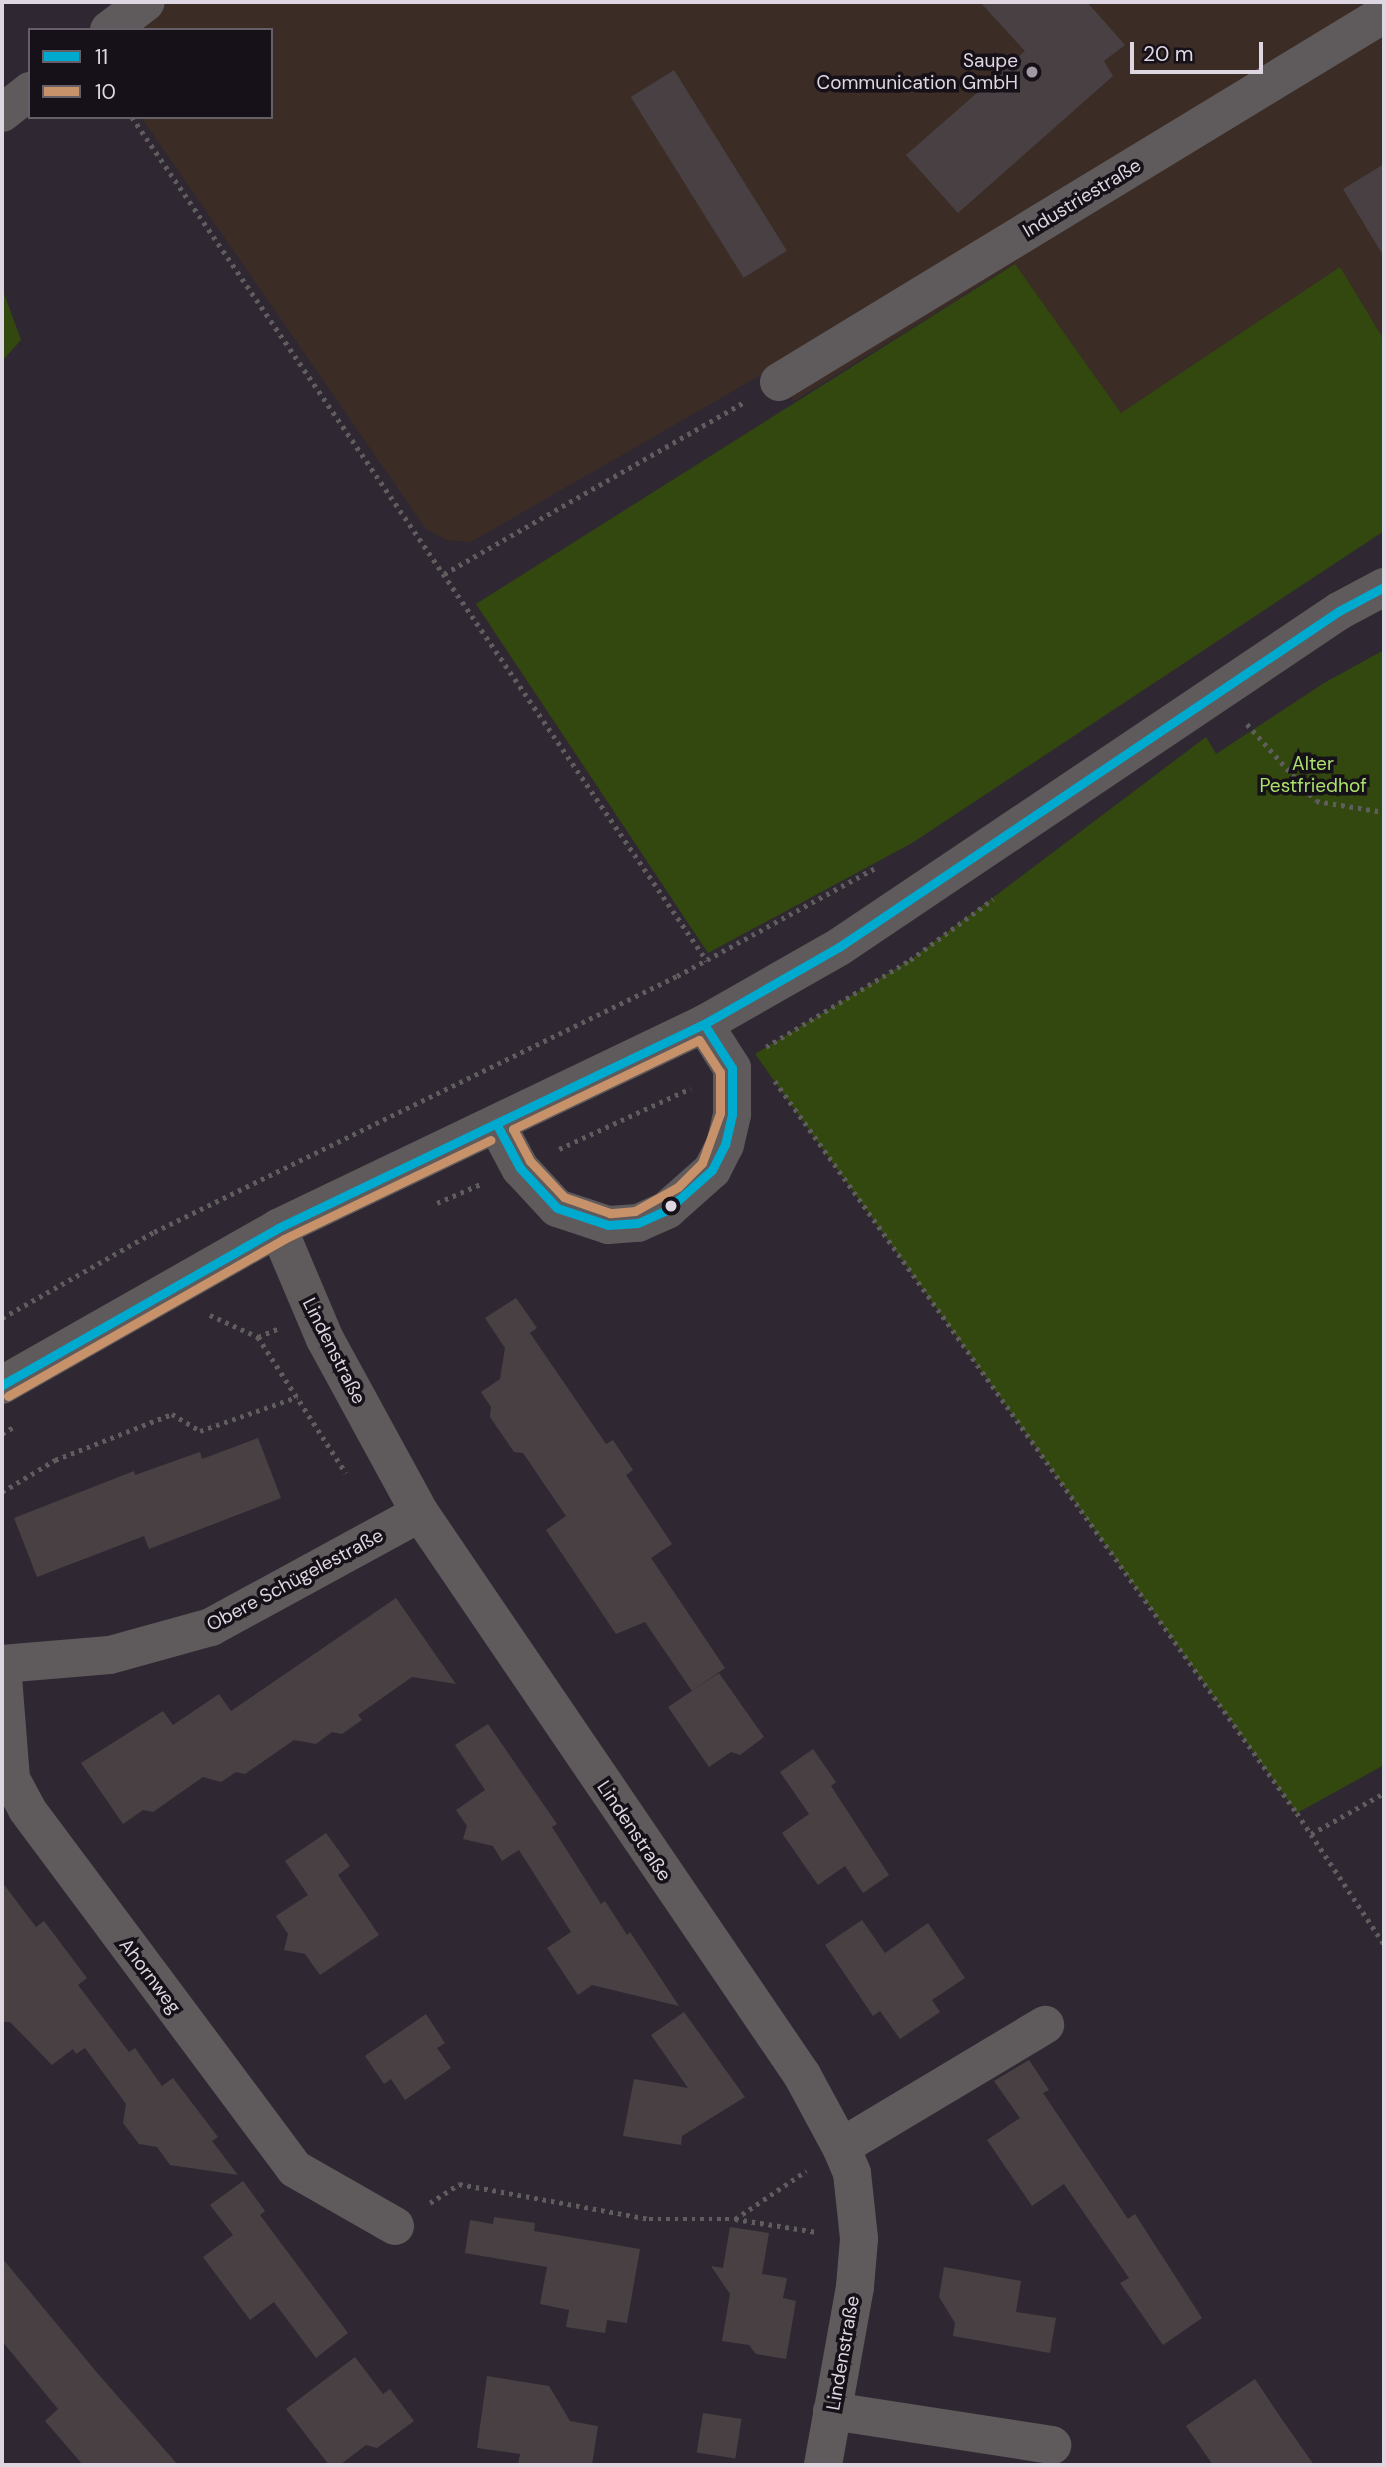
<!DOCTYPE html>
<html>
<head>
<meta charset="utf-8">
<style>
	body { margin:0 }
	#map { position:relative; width:1386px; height:2467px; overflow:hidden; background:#2f2832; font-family:"DM Sans",sans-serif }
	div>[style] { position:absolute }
	.commercial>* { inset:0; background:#3b2c25 }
	.green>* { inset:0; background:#32480e }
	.building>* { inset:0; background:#484043; transform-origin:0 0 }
	.path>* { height:4.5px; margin-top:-2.25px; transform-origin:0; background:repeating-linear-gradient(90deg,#605d5f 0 3.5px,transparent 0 8.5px) }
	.minor>* { height:38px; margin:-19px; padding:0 19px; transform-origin:19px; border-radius:19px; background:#5f5a5b }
	.bus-1>* { height:9px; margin:-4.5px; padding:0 4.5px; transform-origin:4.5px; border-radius:4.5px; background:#00a9ce }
	.bus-2>* { height:9px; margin:-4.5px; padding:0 4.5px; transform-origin:4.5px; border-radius:4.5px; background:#c7916a }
	.dots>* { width:19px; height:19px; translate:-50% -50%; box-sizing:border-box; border:4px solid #161018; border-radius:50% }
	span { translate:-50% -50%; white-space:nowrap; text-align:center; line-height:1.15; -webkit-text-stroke:7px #161018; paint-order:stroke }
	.poi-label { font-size:19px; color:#ded6e1 }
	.right { translate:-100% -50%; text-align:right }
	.street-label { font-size:19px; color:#ded6e1 }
	.park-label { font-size:19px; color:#ace16d }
	.frame { position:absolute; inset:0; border:4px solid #ded6e1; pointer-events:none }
	.legend { position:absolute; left:28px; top:28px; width:245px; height:91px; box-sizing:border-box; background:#161018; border:2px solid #665f68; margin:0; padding:9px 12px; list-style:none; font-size:21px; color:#ded6e1 }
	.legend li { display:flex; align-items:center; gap:14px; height:35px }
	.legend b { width:35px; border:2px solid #665f68 }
	.scale { position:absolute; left:1130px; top:42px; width:133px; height:32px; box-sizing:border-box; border:4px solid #ded6e1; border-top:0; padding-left:9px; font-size:21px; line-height:24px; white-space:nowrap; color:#ded6e1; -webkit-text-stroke:5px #161018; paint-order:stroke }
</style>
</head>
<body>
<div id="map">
	<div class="commercial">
		<i style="clip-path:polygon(168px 2px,1384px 2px,1384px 340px,1340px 267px,1121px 413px,1014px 264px,794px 401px,768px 371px,471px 542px,447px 540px,426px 529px,141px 117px,271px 117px,271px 30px,134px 30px)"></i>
	</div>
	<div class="green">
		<i style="clip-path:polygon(1015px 264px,1121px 413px,1340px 267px,1384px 340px,1384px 531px,912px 843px,708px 953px,476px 604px)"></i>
		<i style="clip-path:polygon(2px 288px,21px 340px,2px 361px)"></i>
		<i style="clip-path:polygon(1384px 650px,1384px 1765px,1297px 1813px,755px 1054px,910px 960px,1206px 737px,1216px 754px,1324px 683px)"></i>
	</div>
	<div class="building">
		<i style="clip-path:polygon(980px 2px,1087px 2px,1125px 45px,1104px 61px,1113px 76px,958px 213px,906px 155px,1025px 51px)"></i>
		<i style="left:674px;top:70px;width:213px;height:51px;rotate:58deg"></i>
		<i style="clip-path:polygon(1384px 164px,1384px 257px,1343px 189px)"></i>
		<i style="clip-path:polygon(516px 1298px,537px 1328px,530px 1333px,606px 1444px,613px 1440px,633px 1470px,626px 1475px,672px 1544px,651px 1558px,725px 1668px,692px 1691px,645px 1622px,616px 1634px,546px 1530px,566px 1516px,523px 1453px,514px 1452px,490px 1417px,491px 1407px,481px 1392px,500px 1379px,505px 1348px,485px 1318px)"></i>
		<i style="clip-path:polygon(258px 1438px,281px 1498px,149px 1549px,144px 1536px,37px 1577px,14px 1518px,134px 1471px,135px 1475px,200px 1452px,202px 1459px)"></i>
		<i style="clip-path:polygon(396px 1598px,456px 1684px,412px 1677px,358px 1715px,362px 1720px,342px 1734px,332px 1732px,316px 1744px,294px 1740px,245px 1774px,236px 1772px,221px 1782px,203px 1777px,153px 1812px,143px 1810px,123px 1824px,81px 1763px,163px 1711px,173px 1725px,219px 1694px,231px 1711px)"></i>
		<i style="clip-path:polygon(719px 1673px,764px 1737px,740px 1755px,731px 1752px,709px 1767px,668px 1707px)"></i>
		<i style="clip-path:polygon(488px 1724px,557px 1824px,552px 1827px,601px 1904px,605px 1901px,627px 1935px,630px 1932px,679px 2006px,592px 1985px,578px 1995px,547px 1948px,571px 1932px,519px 1850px,502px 1861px,493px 1846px,463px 1839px,467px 1826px,456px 1810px,485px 1790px,455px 1745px)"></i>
		<i style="clip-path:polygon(813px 1749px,836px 1782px,831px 1786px,889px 1875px,863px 1893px,845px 1866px,818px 1885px,782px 1833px,809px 1814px,780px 1772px)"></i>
		<i style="clip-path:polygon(326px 1833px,350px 1866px,338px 1875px,379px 1935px,320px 1975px,305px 1954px,284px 1950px,288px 1934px,276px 1916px,308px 1895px,285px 1861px)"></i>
		<i style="clip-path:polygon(2px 1882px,36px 1927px,44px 1921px,87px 1978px,78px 1985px,129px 2052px,135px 2048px,162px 2086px,173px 2078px,218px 2137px,212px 2141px,238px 2175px,170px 2165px,157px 2147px,139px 2144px,123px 2123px,126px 2104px,85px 2048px,76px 2054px,73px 2049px,52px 2065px,10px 2022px,2px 2022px)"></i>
		<i style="clip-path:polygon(862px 1920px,885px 1953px,928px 1923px,965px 1978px,932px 2000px,940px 2012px,900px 2039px,880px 2011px,873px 2016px,825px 1945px)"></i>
		<i style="clip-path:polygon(684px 2012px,745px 2097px,682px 2136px,681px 2145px,623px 2136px,634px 2079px,688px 2088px,651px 2035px)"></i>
		<i style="clip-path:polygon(426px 2014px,445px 2043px,437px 2048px,451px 2068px,405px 2100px,391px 2079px,384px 2084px,365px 2056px)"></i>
		<i style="clip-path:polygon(1029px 2060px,1049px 2090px,1043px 2093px,1128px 2219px,1135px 2214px,1202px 2318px,1163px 2345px,1120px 2283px,1129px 2278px,1064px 2184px,1032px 2206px,987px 2140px,1020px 2118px,994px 2081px)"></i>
		<i style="clip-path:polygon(243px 2181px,265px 2211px,260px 2215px,348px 2333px,316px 2358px,274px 2302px,250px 2320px,203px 2257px,233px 2235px,210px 2205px)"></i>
		<i style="clip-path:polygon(494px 2217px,535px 2223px,534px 2231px,640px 2249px,627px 2323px,607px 2320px,605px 2333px,566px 2327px,569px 2310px,540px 2304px,547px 2267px,465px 2253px,470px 2220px,493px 2224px)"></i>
		<i style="clip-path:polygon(730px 2227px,769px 2233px,762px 2274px,787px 2278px,783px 2298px,796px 2301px,786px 2359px,756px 2354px,749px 2345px,722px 2341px,730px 2294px,711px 2266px,723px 2268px)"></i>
		<i style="clip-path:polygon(2px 2258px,99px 2375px,178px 2465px,83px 2465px,45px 2421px,58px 2409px,2px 2341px)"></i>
		<i style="clip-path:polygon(944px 2267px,1021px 2281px,1016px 2312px,1056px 2318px,1050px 2353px,953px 2336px,955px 2323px,939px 2297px)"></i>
		<i style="clip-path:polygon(355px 2357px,383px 2394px,390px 2389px,414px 2421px,377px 2448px,366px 2445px,340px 2465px,329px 2465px,286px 2409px)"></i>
		<i style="clip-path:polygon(487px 2376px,549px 2386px,570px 2421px,598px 2426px,592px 2465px,518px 2465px,520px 2454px,477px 2448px)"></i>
		<i style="clip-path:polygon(1255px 2379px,1281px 2418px,1314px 2465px,1213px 2465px,1186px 2426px)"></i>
		<i style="left:703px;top:2413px;width:39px;height:40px;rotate:9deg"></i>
	</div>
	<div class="path">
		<i style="left:132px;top:117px;width:1021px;rotate:55.73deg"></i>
		<i style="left:444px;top:574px;width:346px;rotate:-29.8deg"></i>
		<i style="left:1247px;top:724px;width:103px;rotate:48.1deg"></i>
		<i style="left:1316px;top:801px;width:69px;rotate:9.2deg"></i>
		<i style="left:766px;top:1047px;width:168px;rotate:-31.1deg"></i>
		<i style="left:910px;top:960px;width:103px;rotate:-36.3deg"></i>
		<i style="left:775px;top:1081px;width:899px;rotate:54.51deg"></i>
		<i style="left:1297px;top:1813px;width:157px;rotate:56.4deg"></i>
		<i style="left:559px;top:1149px;width:145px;rotate:-24.8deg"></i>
		<i style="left:437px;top:1203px;width:48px;rotate:-23.4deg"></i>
		<i style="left:210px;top:1315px;width:53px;rotate:24.6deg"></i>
		<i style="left:258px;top:1337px;width:162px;rotate:57.1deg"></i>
		<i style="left:2px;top:1318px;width:175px;rotate:-29.5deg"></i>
		<i style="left:154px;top:1232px;width:582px;rotate:-26.08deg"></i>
		<i style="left:677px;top:976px;width:226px;rotate:-28.6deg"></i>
		<i style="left:258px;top:1337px;width:21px;rotate:-23deg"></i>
		<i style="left:2px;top:1434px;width:13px;rotate:-32deg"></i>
		<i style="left:2px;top:1492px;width:62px;rotate:-31.1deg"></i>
		<i style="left:55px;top:1460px;width:126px;rotate:-21.5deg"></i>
		<i style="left:172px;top:1414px;width:33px;rotate:31deg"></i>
		<i style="left:200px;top:1431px;width:103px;rotate:-19.3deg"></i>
		<i style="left:1311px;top:1834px;width:84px;rotate:-29.3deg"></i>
		<i style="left:430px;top:2203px;width:35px;rotate:-33deg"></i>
		<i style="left:459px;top:2184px;width:193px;rotate:10.4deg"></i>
		<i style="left:649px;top:2219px;width:86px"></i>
		<i style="left:735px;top:2219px;width:83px;rotate:9deg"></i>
		<i style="left:735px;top:2219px;width:86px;rotate:-34.1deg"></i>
	</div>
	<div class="minor">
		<i style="left:109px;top:30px;width:46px;rotate:-37.1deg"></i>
		<i style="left:2px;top:113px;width:36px;rotate:-38deg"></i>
		<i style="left:779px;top:382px;width:708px;rotate:-31.31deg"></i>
		<i style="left:497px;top:1125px;width:49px;rotate:61.9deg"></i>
		<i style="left:520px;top:1168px;width:54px;rotate:47.2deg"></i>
		<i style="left:557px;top:1208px;width:54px;rotate:18.4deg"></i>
		<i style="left:608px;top:1225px;width:30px;rotate:-4deg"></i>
		<i style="left:638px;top:1223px;width:32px;rotate:-24deg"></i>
		<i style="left:667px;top:1210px;width:60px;rotate:-41.6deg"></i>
		<i style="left:712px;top:1170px;width:28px;rotate:-63deg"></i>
		<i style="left:725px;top:1145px;width:32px;rotate:-77deg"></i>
		<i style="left:732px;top:1114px;width:46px;rotate:-90deg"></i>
		<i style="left:732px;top:1068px;width:52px;rotate:-122.5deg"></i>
		<i style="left:278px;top:1228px;width:121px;rotate:67.1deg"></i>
		<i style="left:325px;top:1339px;width:198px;rotate:61.4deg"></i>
		<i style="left:420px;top:1513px;width:680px;rotate:55.8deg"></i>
		<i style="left:802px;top:2075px;width:82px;rotate:61.6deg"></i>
		<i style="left:841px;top:2147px;width:28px;rotate:67deg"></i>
		<i style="left:852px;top:2173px;width:66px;rotate:83.9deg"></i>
		<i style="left:859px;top:2239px;width:48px;rotate:94.8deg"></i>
		<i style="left:855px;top:2287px;width:181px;rotate:100.2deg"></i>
		<i style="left:2px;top:1385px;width:318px;rotate:-29.6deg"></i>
		<i style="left:278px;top:1228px;width:472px;rotate:-25.6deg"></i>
		<i style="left:704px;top:1024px;width:155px;rotate:-29.7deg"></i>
		<i style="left:839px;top:947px;width:602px;rotate:-33.9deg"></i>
		<i style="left:1339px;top:611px;width:51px;rotate:-28.1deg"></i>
		<i style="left:841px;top:2147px;width:238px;rotate:-30.9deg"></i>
		<i style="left:395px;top:2226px;width:115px;rotate:-150.3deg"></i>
		<i style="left:295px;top:2169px;width:449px;rotate:-126.7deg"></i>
		<i style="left:27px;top:1809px;width:34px;rotate:-118deg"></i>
		<i style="left:11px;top:1779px;width:115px;rotate:-94.5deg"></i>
		<i style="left:2px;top:1664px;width:108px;rotate:-4.8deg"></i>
		<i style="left:110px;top:1655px;width:105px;rotate:-15.5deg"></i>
		<i style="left:211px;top:1627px;width:238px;rotate:-28.6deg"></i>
		<i style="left:832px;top:2411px;width:223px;rotate:8.8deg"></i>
	</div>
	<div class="bus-1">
		<i style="left:497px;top:1125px;width:49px;rotate:61.9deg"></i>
		<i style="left:520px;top:1168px;width:54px;rotate:47.2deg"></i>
		<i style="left:557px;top:1208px;width:54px;rotate:18.4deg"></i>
		<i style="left:608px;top:1225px;width:30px;rotate:-4deg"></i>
		<i style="left:638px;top:1223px;width:32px;rotate:-24deg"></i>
		<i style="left:667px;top:1210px;width:60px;rotate:-41.6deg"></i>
		<i style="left:712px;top:1170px;width:28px;rotate:-63deg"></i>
		<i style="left:725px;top:1145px;width:32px;rotate:-77deg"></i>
		<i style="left:732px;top:1114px;width:46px;rotate:-90deg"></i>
		<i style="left:732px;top:1068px;width:52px;rotate:-122.5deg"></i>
		<i style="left:2px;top:1385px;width:318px;rotate:-29.6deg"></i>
		<i style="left:278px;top:1228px;width:472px;rotate:-25.6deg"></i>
		<i style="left:704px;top:1024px;width:155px;rotate:-29.7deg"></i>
		<i style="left:839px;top:947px;width:602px;rotate:-33.9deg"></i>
		<i style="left:1339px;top:611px;width:51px;rotate:-28.1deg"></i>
	</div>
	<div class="bus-2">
		<i style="left:699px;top:1040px;width:38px;rotate:57deg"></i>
		<i style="left:720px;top:1072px;width:41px;rotate:90deg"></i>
		<i style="left:720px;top:1113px;width:53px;rotate:109.8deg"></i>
		<i style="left:702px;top:1163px;width:34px;rotate:135deg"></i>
		<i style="left:678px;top:1187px;width:49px;rotate:150.8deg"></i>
		<i style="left:635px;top:1211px;width:25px;rotate:175deg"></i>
		<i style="left:610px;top:1213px;width:49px;rotate:-160.8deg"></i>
		<i style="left:564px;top:1197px;width:50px;rotate:-133.4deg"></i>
		<i style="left:530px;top:1161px;width:36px;rotate:-118deg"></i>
		<i style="left:513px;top:1129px;width:206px;rotate:-25.6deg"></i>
		<i style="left:8px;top:1396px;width:318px;rotate:-29.6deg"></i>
		<i style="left:284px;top:1239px;width:229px;rotate:-25.6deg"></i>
	</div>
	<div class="dots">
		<i style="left:1032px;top:72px;background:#a199a4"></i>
		<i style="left:671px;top:1206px;background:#ded6e1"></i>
	</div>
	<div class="poi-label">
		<span class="right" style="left:1018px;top:72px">Saupe<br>Communication GmbH</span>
	</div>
	<div class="street-label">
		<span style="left:1082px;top:198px;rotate:-31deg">Industriestraße</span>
		<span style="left:334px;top:1351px;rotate:63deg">Lindenstraße</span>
		<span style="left:295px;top:1580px;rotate:-28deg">Obere Schügelestraße</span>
		<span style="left:634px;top:1831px;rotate:56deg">Lindenstraße</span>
		<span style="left:150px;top:1976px;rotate:53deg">Ahornweg</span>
		<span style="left:843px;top:2353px;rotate:-80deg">Lindenstraße</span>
	</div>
	<div class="park-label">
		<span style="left:1313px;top:775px">Alter<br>Pestfriedhof</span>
	</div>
	<div class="frame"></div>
	<ul class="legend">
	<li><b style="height:9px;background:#00a9ce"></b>11</li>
	<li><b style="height:9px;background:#c7916a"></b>10</li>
	</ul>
	<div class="scale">20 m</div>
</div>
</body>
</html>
